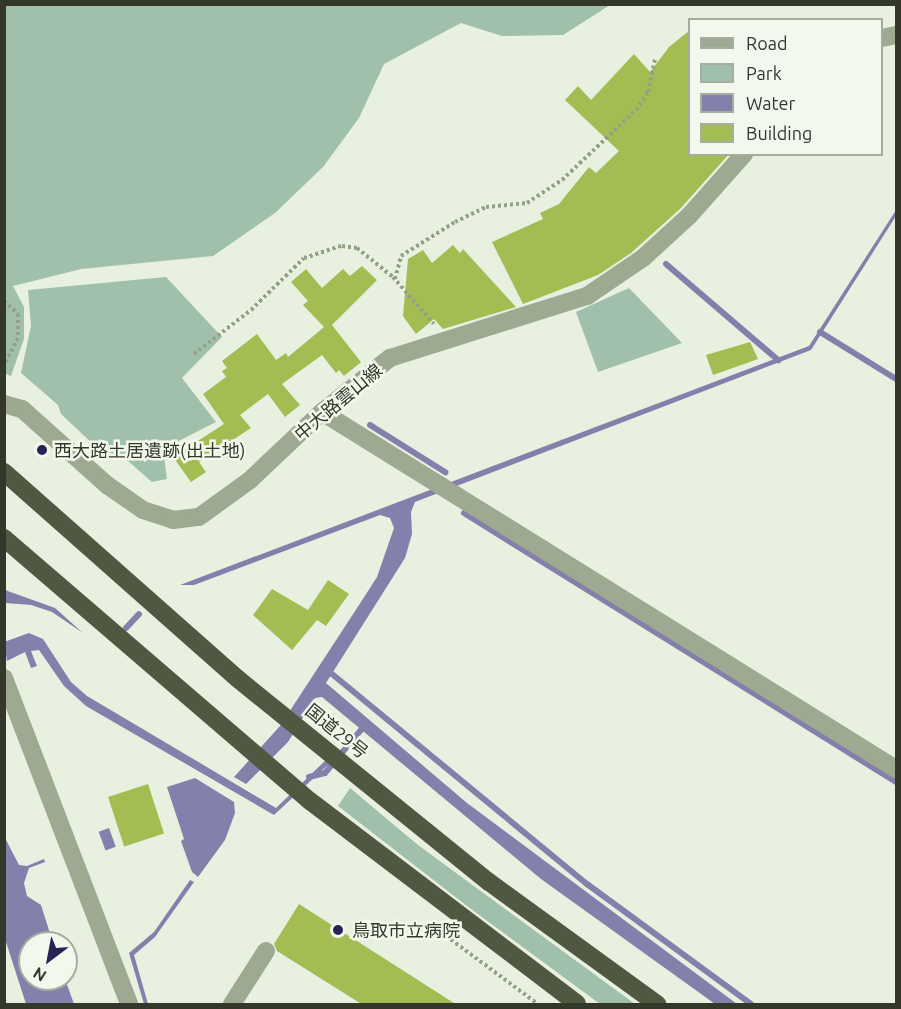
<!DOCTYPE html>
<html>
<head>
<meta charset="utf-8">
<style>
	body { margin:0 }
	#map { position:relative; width:901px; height:1009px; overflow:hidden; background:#e8f1e0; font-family:Ubuntu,"Noto Sans JP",sans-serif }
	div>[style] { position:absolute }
	.green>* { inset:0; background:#a1c0ab }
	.water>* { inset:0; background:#8381ac; transform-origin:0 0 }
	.stream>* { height:6px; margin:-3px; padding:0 3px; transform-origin:3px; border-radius:3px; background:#8381ac }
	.building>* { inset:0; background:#a2bd52; transform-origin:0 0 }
	.path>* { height:4px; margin-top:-2px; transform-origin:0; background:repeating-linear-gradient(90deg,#94a186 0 3px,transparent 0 6px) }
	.minor>* { height:18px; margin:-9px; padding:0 9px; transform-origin:9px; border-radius:9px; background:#9da990 }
	.highway>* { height:18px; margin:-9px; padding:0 9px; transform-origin:9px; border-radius:9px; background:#515842 }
	.dots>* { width:16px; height:16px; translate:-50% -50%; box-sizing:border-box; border:3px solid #f2f9ec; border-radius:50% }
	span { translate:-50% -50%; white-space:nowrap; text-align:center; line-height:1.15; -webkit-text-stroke:5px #f2f9ec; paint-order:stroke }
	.street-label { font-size:18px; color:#33382b }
	.poi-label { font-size:18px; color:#33382b }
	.left { translate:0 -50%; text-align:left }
	.frame { position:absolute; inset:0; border:6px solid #33382b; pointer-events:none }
	.legend { position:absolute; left:688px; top:18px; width:195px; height:138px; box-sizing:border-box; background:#f2f9ec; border:2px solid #a6ac9f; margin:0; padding:8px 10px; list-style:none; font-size:18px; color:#33382b }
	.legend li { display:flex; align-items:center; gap:12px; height:30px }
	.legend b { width:30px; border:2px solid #a6ac9f }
	.north { position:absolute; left:18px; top:931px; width:60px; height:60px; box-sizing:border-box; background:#f2f9ec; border:2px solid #a6ac9f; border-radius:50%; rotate:212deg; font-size:16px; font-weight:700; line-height:24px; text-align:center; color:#33382b }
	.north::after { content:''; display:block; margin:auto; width:21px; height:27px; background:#272356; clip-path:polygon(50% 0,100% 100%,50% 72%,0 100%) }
</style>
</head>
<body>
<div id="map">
	<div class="green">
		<i style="clip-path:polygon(5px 4px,610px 4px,610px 5px,563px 35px,502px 36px,461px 23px,384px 64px,359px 118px,323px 167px,275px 213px,213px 256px,81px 269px,13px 286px,24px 307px,24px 339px,11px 376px,4px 373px)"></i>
		<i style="clip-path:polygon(166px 277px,222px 337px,182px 378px,216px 422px,163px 449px,167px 479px,152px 482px,128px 461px,95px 446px,61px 414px,58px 405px,21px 373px,31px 326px,28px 290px)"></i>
		<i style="clip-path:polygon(629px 288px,682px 343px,598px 372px,576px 312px)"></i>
		<i style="clip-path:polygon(350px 788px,418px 845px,635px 1004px,600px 1004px,467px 906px,338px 806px)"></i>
	</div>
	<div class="water">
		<i style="clip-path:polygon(896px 210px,896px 216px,811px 350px,415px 502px,411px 512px,412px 534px,405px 558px,326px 683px,467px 803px,737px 1004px,715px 1004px,541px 879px,322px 697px,315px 698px,288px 742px,246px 784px,234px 777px,280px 726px,359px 605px,377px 577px,394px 528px,390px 518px,380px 515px,194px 585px,180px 585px,809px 346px)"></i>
		<i style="clip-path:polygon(5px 590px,55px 608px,83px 633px,52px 612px,31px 605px,5px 603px)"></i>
		<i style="clip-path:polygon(29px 633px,43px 639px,71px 682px,87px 696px,276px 808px,328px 758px,332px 761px,274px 815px,86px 706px,64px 686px,39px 650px,31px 651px,37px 666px,31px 668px,25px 652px,7px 661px,4px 642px)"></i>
		<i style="clip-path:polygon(195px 778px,234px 802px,235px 813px,225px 840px,198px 877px,192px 872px,181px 841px,184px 839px,167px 787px)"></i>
		<i style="left:109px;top:828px;width:20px;height:11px;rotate:70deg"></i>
		<i style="clip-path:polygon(4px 836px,19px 865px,27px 866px,44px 859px,45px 862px,29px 868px,24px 883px,27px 896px,41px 905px,53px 943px,30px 943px,30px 979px,65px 979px,74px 1004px,26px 1004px,5px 939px)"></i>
		<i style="clip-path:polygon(190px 880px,194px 882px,155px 937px,134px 955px,148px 1004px,144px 1004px,129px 953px,154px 932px)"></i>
	</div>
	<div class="stream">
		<i style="left:666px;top:264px;width:148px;rotate:40.6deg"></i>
		<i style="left:820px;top:332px;width:89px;rotate:31.7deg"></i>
		<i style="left:370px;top:425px;width:89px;rotate:32.1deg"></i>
		<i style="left:464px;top:513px;width:509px;rotate:31.91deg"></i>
		<i style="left:126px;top:628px;width:19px;rotate:-47deg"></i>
		<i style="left:326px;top:669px;width:338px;rotate:39.5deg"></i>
		<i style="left:587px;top:884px;width:203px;rotate:36.2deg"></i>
		<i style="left:309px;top:777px;width:16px;rotate:-14deg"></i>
		<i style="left:325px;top:773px;width:64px;rotate:-50.1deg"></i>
	</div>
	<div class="building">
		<i style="clip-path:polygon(690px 30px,690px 154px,729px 154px,681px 208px,631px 253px,598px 275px,523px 304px,492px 242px,543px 219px,540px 213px,559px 204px,589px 167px,596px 173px,619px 151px,565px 100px,578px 86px,591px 100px,634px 54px,650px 72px,669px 47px)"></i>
		<i style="clip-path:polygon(453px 245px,460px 253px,463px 249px,516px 307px,443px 329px,434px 319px,416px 334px,403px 316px,408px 259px,423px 250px,432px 263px)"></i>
		<i style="clip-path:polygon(362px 266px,377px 280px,332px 325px,361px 362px,344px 376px,339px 370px,336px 373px,322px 355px,282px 384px,300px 405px,285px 417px,268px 394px,240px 415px,251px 428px,199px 462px,206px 472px,191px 482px,173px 457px,224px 424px,203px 394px,226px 377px,222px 371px,227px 368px,222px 361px,257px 334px,276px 360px,286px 353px,288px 357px,324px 327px,303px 305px,308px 301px,291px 282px,306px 269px,322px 288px,343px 269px,350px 276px)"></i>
		<i style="clip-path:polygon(750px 342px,758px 359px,713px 375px,706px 355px)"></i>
		<i style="clip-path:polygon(328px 580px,349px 594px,326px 626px,317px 620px,292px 650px,253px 615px,272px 589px,308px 610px)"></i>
		<i style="left:148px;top:784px;width:52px;height:42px;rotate:72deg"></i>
		<i style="clip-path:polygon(299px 904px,457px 1005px,363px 1005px,277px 951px,274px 944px)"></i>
	</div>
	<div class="path">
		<i style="left:395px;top:279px;width:24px;rotate:-75deg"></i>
		<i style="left:401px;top:256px;width:64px;rotate:-32.2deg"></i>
		<i style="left:455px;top:222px;width:34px;rotate:-26deg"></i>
		<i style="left:486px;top:207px;width:41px;rotate:-5.6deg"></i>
		<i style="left:527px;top:203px;width:42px;rotate:-33.3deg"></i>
		<i style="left:562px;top:180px;width:102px;rotate:-43.4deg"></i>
		<i style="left:636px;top:110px;width:22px;rotate:-56deg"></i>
		<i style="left:648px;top:92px;width:34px;rotate:-78deg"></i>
		<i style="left:4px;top:301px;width:19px;rotate:43deg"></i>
		<i style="left:18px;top:314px;width:24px;rotate:90deg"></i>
		<i style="left:18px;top:338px;width:31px;rotate:117deg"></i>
		<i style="left:194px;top:354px;width:72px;rotate:-37.7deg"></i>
		<i style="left:251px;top:310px;width:74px;rotate:-44.5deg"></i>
		<i style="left:304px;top:258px;width:40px;rotate:-18deg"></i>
		<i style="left:342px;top:246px;width:15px;rotate:8deg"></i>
		<i style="left:357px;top:248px;width:46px;rotate:38.9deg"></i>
		<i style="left:393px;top:277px;width:62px;rotate:48.9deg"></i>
		<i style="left:446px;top:936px;width:114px;rotate:36.5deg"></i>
	</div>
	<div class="minor">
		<i style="left:882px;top:38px;width:14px;rotate:-12deg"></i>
		<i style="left:4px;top:404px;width:19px;rotate:16deg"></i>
		<i style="left:22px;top:409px;width:114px;rotate:41.8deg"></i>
		<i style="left:107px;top:485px;width:44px;rotate:34.8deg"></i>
		<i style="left:143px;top:510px;width:32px;rotate:18deg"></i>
		<i style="left:173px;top:520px;width:26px;rotate:-7deg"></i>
		<i style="left:199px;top:517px;width:63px;rotate:-36deg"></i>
		<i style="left:250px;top:480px;width:99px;rotate:-43.4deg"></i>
		<i style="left:322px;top:412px;width:87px;rotate:-38.5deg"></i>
		<i style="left:390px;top:358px;width:207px;rotate:-17.5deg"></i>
		<i style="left:587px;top:296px;width:68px;rotate:-34.2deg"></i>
		<i style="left:643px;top:258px;width:62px;rotate:-42.4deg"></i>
		<i style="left:689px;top:216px;width:83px;rotate:-48.4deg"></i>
		<i style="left:322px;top:412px;width:676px;rotate:31.88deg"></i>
		<i style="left:4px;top:678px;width:349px;rotate:69deg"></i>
		<i style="left:232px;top:1004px;width:63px;rotate:-57.3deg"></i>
	</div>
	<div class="highway">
		<i style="left:4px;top:472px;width:312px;rotate:41.5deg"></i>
		<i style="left:238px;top:679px;width:323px;rotate:39deg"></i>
		<i style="left:489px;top:882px;width:208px;rotate:36deg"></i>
		<i style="left:4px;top:538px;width:403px;rotate:40.7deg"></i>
		<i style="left:310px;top:801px;width:335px;rotate:37.2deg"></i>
	</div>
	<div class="dots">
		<i style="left:42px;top:450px;background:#272356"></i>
		<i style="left:338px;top:930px;background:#272356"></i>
	</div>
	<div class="street-label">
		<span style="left:338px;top:402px;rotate:-40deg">中大路雲山線</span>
		<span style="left:337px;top:731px;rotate:39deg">国道29号</span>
	</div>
	<div class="poi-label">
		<span class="left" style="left:54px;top:450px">西大路土居遺跡(出土地)</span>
		<span class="left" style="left:352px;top:930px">鳥取市立病院</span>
	</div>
	<div class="frame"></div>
	<ul class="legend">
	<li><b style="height:8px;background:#9da990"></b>Road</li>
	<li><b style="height:16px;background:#a1c0ab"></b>Park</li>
	<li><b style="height:16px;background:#8381ac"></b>Water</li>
	<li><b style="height:16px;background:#a2bd52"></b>Building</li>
	</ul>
	<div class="north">N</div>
</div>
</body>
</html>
